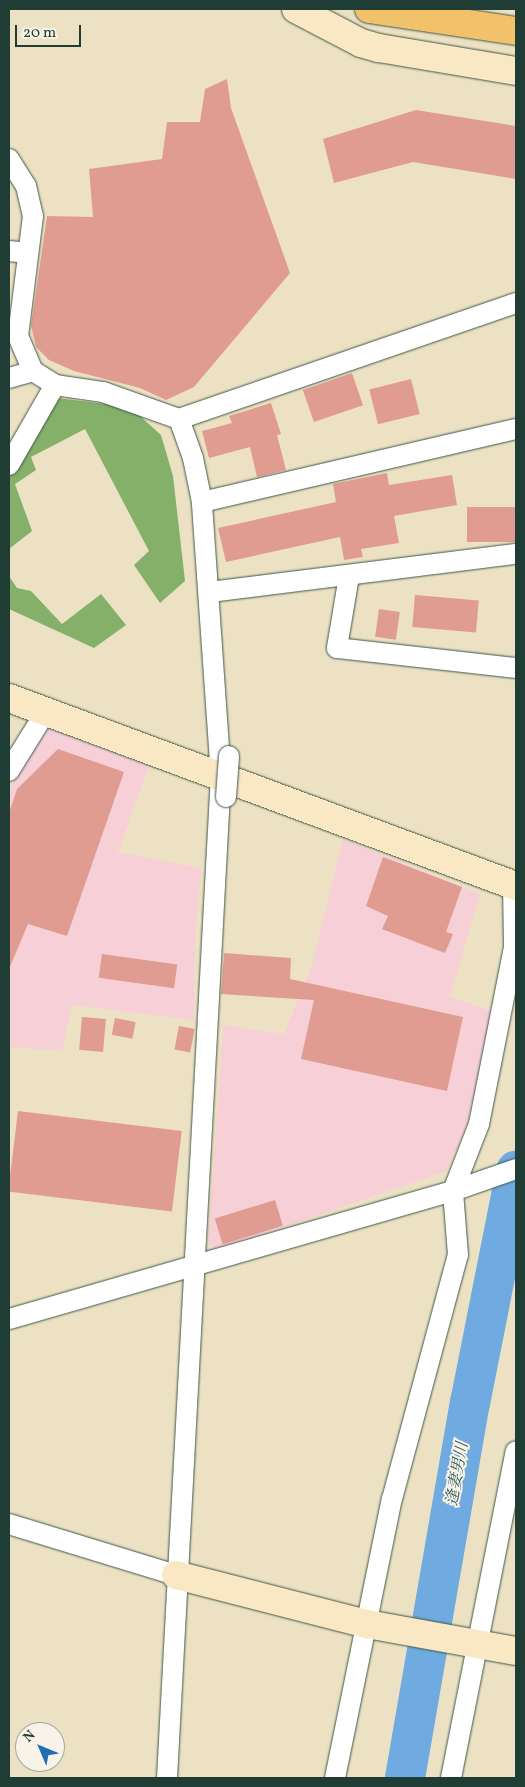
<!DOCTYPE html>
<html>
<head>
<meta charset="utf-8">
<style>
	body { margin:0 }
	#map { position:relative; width:525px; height:1787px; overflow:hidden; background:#ece2c3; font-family:Vollkorn,"Noto Serif JP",serif }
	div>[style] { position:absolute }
	.built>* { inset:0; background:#f6cfd7 }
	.forest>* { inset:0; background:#84b069 }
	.river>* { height:40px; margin:-20px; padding:0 20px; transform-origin:20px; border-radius:20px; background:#6fabe0 }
	.building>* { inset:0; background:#e09c90; transform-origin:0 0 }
	.roads { filter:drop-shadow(0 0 1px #3e5649) drop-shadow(0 0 1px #3e5649) }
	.street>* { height:20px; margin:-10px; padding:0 10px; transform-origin:10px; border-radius:10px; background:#fff }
	.secondary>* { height:28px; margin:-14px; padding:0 14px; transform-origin:14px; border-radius:14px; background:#fae7c3 }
	.primary>* { height:28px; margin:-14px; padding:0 14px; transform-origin:14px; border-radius:14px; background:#f2c26a }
	.bridges { filter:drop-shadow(0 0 1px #3e5649) drop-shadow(0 0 1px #3e5649) }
	.street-bridge>* { height:20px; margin:-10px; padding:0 10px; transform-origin:10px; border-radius:10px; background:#fff }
	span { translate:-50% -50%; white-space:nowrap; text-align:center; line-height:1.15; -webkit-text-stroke:4px #f7f3e8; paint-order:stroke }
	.water-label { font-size:16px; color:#33585f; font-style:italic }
	.frame { position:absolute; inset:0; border:10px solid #1f3d34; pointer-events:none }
	.north { position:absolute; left:15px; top:1722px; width:50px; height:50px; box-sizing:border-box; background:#f7f3e8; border:1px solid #a1aaa0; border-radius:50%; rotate:315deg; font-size:14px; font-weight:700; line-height:20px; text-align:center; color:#1f3d34 }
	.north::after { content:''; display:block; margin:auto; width:18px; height:22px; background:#1f6fb2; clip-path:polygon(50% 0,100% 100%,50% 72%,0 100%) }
	.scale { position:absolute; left:15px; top:25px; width:66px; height:22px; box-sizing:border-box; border:2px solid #1f3d34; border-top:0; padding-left:6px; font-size:15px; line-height:18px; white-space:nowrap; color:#1f3d34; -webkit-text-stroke:4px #f7f3e8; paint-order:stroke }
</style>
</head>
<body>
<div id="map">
	<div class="built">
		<i style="clip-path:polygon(48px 728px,149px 766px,118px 852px,201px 868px,195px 947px,194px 1020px,72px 1005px,62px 1051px,9px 1047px,9px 789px)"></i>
		<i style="clip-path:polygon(343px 839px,480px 894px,450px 997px,493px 1011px,466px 1127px,446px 1171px,218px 1250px,208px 1243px,223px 1025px,284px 1034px,312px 965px)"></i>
	</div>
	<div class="forest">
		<i style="clip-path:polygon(49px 397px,130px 407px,161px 435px,173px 476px,185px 581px,160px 603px,134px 565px,149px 551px,85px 429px,31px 457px,36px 470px,15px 484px,32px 531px,9px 549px,9px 471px)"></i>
		<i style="clip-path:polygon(9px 576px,17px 588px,31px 591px,62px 624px,101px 594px,126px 625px,94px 648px,9px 609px)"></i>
	</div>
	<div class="river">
		<i style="left:405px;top:1778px;width:381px;rotate:-80.2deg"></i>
		<i style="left:470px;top:1403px;width:237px;rotate:-78.8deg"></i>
	</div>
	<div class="building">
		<i style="clip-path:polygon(227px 79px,231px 108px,290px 273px,194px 387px,166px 400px,140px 388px,74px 371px,49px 360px,36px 347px,31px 326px,47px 216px,93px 217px,89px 169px,162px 159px,167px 122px,200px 122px,205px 89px)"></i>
		<i style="clip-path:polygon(416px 110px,516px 126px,516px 179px,413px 162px,334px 183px,323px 139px)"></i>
		<i style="left:352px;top:373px;width:34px;height:52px;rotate:71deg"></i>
		<i style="left:411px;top:379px;width:36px;height:43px;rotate:76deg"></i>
		<i style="clip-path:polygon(271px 403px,281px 434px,277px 435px,286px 470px,257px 477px,250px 447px,209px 458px,202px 431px,232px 423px,229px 416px)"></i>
		<i style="clip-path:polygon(387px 473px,389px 485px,452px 475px,457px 505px,394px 516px,399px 543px,361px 549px,363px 557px,344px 560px,340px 537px,226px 562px,218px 528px,336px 502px,333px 484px)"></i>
		<i style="left:516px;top:507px;width:35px;height:49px;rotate:90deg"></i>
		<i style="left:415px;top:595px;width:64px;height:32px;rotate:5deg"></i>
		<i style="left:379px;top:609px;width:21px;height:28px;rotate:8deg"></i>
		<i style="clip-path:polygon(58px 749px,124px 772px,67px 936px,28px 924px,9px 969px,9px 813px,17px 789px)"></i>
		<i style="clip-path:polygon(383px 857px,462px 887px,446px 932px,453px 934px,445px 953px,382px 929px,388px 916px,366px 906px)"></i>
		<i style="clip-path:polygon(224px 953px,291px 958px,290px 979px,463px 1017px,447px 1091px,301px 1059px,314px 1000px,221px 994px)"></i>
		<i style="left:102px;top:954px;width:76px;height:24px;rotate:8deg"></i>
		<i style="left:82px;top:1017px;width:24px;height:33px;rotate:5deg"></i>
		<i style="left:115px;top:1018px;width:21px;height:17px;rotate:11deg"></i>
		<i style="left:179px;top:1026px;width:16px;height:24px;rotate:11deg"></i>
		<i style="left:18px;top:1111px;width:165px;height:81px;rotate:7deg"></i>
		<i style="left:275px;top:1200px;width:27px;height:63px;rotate:73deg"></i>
	</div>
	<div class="roads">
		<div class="street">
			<i style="left:9px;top:159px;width:32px;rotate:58deg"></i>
			<i style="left:26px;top:186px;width:31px;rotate:77deg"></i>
			<i style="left:33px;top:216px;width:121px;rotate:97.1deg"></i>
			<i style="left:18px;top:336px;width:38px;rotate:67deg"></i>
			<i style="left:33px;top:371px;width:26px;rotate:32deg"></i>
			<i style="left:55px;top:385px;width:49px;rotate:8.3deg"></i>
			<i style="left:103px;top:392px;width:81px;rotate:19.6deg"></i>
			<i style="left:179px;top:419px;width:356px;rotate:-19deg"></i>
			<i style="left:9px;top:251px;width:19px;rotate:6deg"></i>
			<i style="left:9px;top:378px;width:25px;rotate:-16deg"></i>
			<i style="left:9px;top:465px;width:92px;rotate:-60.1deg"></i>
			<i style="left:202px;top:502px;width:322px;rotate:-13.1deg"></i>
			<i style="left:349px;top:576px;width:73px;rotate:99.5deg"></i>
			<i style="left:337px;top:648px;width:180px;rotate:6.4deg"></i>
			<i style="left:210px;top:592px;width:308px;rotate:-7.1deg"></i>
			<i style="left:9px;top:771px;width:68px;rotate:-58.2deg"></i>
			<i style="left:9px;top:1319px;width:462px;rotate:-16.1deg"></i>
			<i style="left:453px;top:1191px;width:67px;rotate:-19.2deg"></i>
			<i style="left:9px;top:1524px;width:175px;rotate:17deg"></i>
			<i style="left:167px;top:1778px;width:1003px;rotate:-86.92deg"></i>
			<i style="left:221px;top:776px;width:275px;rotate:-94deg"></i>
			<i style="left:202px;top:502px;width:45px;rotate:-101.6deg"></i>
			<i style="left:193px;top:458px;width:41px;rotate:-109.7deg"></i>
			<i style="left:335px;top:1778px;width:285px;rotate:-78.5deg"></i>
			<i style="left:392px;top:1499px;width:253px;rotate:-74.9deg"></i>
			<i style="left:458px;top:1255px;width:64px;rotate:-94.5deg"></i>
			<i style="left:453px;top:1191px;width:72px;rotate:-68.8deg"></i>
			<i style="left:479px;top:1124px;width:180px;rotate:-78.8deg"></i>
			<i style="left:514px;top:947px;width:62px;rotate:-90.9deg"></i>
			<i style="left:451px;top:1778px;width:333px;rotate:-78.8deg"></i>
		</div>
		<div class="secondary">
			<i style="left:296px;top:9px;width:73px;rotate:27.6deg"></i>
			<i style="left:361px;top:43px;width:19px;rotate:16deg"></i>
			<i style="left:379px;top:48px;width:139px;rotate:9.5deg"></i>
			<i style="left:9px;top:698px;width:541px;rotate:20.35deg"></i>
			<i style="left:176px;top:1575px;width:197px;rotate:14.4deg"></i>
			<i style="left:367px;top:1624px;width:151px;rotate:10.3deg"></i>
		</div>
		<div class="primary">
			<i style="left:369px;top:9px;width:149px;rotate:8.5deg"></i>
		</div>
	</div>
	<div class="bridges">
		<div class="street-bridge">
			<i style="left:226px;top:797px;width:41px;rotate:-85.8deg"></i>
		</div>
	</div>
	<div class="water-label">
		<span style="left:458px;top:1474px;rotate:-80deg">逢妻男川</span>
	</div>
	<div class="frame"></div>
	<div class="north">N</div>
	<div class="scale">20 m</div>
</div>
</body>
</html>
